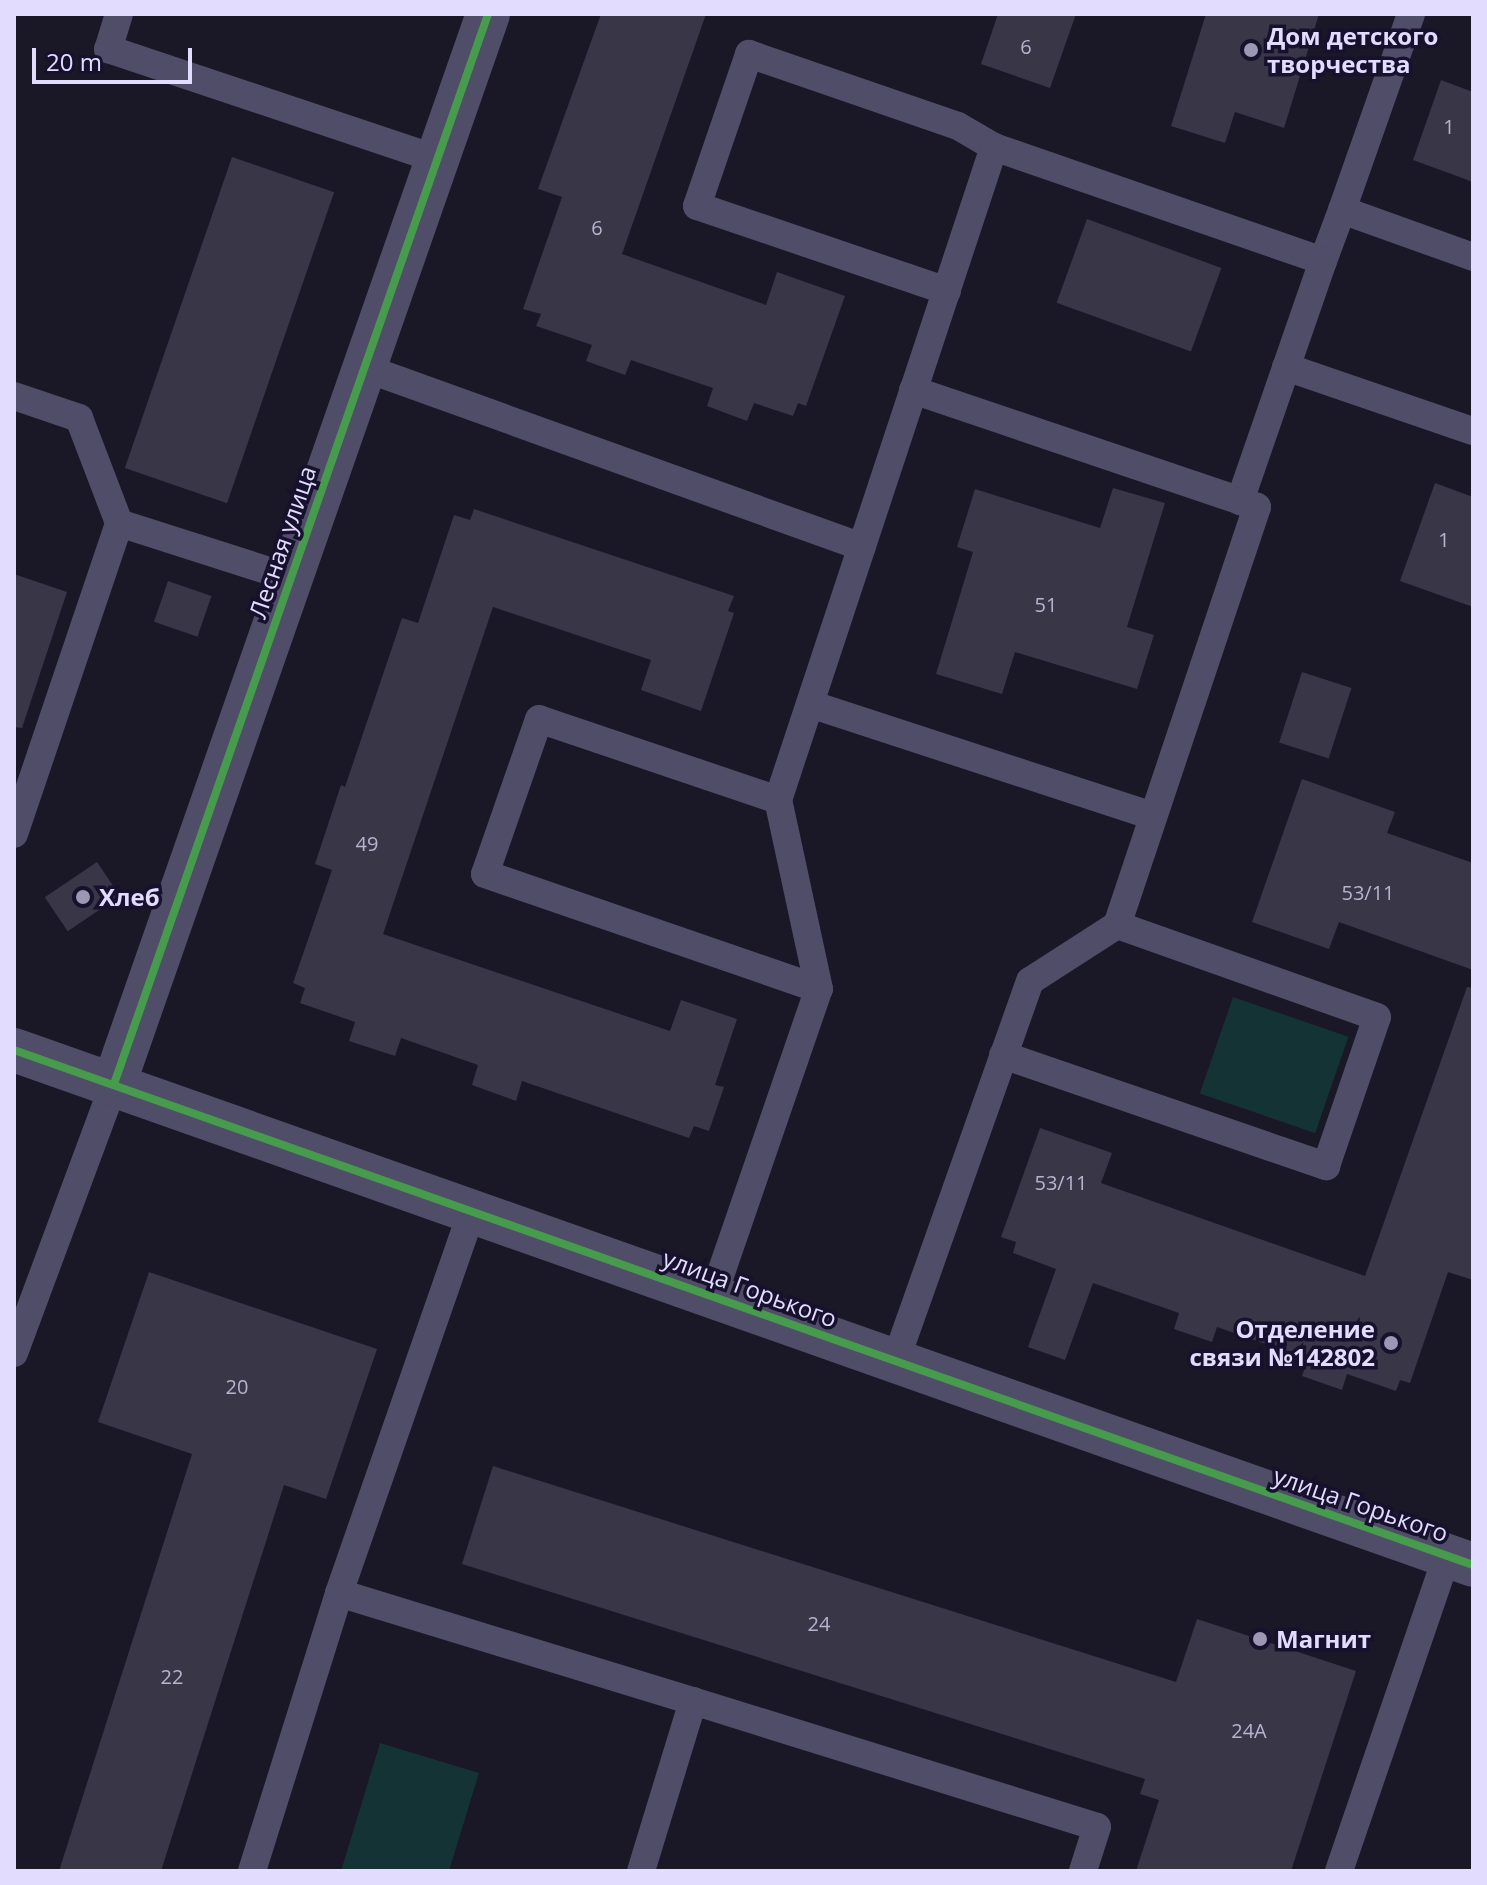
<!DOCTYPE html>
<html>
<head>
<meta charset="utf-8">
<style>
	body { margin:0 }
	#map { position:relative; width:1487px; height:1885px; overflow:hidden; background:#1a1727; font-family:"Open Sans",sans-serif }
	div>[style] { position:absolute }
	.green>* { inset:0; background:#143335; transform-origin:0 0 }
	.building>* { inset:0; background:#393648; transform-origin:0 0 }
	.service>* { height:28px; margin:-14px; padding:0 14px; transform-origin:14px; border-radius:14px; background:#4f4d67 }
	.tertiary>* { height:44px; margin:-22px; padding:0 22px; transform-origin:22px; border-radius:22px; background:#4f4d67 }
	.cycleway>* { height:8px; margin:-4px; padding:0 4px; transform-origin:4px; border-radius:4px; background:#469c4c }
	.dots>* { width:22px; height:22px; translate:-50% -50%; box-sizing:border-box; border:4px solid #17112d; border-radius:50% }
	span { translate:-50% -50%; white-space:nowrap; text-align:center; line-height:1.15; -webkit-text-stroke:7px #17112d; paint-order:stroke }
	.number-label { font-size:20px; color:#b8b2d1 }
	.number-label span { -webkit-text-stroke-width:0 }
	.poi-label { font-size:24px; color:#e2dcff; font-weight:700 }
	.left { translate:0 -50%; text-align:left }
	.right { translate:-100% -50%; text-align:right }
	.street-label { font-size:24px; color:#e2dcff }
	.frame { position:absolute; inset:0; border:16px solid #e2dcff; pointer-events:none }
	.scale { position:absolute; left:32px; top:48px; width:160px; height:36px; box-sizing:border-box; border:4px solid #e2dcff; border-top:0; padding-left:10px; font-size:24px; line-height:28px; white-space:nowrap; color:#e2dcff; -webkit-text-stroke:6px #17112d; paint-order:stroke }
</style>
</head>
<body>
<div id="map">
	<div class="green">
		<i style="left:1233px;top:997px;width:122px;height:102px;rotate:19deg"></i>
		<i style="clip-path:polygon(380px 1743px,479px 1773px,449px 1871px,341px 1871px)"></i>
	</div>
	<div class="building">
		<i style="clip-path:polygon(601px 14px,706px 14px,622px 254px,766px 305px,777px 272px,845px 296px,806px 406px,798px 403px,793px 416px,754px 403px,747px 421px,707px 406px,713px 388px,631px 360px,625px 375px,586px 361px,592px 345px,536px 326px,541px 314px,523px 309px,562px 197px,538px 189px)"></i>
		<i style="clip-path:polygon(998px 14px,1076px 14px,1050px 88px,981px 64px)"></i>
		<i style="clip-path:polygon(1206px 14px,1319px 14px,1284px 128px,1235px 112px,1225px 143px,1171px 126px)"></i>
		<i style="clip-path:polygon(1441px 80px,1473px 92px,1473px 182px,1413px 160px)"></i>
		<i style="left:232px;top:157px;width:108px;height:329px;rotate:19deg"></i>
		<i style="left:1087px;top:219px;width:143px;height:89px;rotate:20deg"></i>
		<i style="clip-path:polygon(1435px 483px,1473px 497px,1473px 607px,1400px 581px)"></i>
		<i style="clip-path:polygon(1113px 488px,1165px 503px,1127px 627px,1154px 635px,1137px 689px,1015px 652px,1002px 694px,936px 674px,973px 552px,957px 547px,975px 489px,1100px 528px)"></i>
		<i style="clip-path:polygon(474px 509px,734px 596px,728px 611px,734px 613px,701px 711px,641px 690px,651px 660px,493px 607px,383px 934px,670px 1031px,681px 1000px,737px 1019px,715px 1085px,724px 1087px,709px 1131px,694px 1126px,689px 1138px,522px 1081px,516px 1101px,472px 1085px,478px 1065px,401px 1038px,395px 1056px,349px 1041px,355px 1022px,300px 1003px,305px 988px,293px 983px,332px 870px,315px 864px,341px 785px,345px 787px,402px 618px,418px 623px,454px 515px,470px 520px)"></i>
		<i style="clip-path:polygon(14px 574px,67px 592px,22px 728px,14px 727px)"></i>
		<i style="left:168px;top:581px;width:46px;height:43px;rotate:19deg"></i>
		<i style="left:1302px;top:672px;width:52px;height:74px;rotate:18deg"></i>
		<i style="clip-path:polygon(1302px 779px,1395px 812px,1387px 833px,1473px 863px,1473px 970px,1339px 922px,1329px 949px,1252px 922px)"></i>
		<i style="left:97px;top:862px;width:41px;height:63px;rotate:56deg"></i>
		<i style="clip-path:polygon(1467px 987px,1473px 988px,1473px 1280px,1448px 1272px,1410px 1383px,1400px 1380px,1396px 1391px,1347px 1374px,1342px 1390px,1302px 1376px,1308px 1359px,1217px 1327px,1212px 1342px,1174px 1329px,1179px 1313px,1093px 1283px,1065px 1360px,1028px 1347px,1056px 1269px,1013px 1253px,1016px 1242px,1001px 1237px,1040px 1128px,1112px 1153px,1101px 1183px,1365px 1276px)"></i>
		<i style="clip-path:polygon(149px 1272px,377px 1349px,326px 1499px,284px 1485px,161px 1871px,59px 1871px,192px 1454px,98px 1422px)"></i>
		<i style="clip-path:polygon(493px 1466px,1176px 1682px,1197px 1619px,1356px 1671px,1291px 1871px,1136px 1871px,1159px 1800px,1140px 1794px,1145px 1779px,462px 1564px)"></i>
	</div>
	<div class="service">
		<i style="left:119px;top:14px;width:37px;rotate:107deg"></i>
		<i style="left:108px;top:49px;width:347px;rotate:18.5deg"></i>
		<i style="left:1342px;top:210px;width:208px;rotate:-70.6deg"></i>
		<i style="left:1323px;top:261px;width:54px;rotate:-69.6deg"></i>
		<i style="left:1342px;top:210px;width:139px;rotate:19.7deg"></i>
		<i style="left:947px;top:291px;width:264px;rotate:-161.2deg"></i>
		<i style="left:697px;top:206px;width:161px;rotate:-71.1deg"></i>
		<i style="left:749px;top:54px;width:221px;rotate:19deg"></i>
		<i style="left:958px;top:126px;width:42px;rotate:30.3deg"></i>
		<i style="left:1286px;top:367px;width:198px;rotate:18.9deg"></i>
		<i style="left:365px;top:368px;width:528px;rotate:19.81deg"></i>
		<i style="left:913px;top:390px;width:345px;rotate:18.7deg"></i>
		<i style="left:14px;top:396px;width:69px;rotate:18.7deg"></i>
		<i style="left:79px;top:418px;width:112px;rotate:69.1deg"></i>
		<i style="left:810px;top:704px;width:361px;rotate:18.1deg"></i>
		<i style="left:778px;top:800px;width:252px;rotate:-161.3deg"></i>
		<i style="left:539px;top:719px;width:164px;rotate:109.2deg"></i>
		<i style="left:485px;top:874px;width:353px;rotate:19deg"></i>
		<i style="left:14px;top:834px;width:328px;rotate:-71.3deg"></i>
		<i style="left:119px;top:523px;width:181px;rotate:17.7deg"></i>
		<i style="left:1003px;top:1055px;width:342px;rotate:19deg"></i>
		<i style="left:1326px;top:1166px;width:157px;rotate:-71.1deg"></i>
		<i style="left:1377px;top:1017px;width:276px;rotate:-160.5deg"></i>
		<i style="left:713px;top:1296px;width:325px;rotate:-71deg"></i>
		<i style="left:819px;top:989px;width:193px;rotate:-102.2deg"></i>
		<i style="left:778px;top:800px;width:688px;rotate:-71.7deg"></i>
		<i style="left:994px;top:147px;width:348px;rotate:19.1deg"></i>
		<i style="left:1323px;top:261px;width:254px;rotate:109.1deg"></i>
		<i style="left:1240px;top:501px;width:18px;rotate:19deg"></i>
		<i style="left:1257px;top:507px;width:441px;rotate:108.5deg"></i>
		<i style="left:1117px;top:925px;width:103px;rotate:147.2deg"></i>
		<i style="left:1030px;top:981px;width:402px;rotate:109.5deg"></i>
		<i style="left:14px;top:1353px;width:287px;rotate:-69.6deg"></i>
		<i style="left:339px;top:1593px;width:404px;rotate:-70.8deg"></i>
		<i style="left:693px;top:1701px;width:423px;rotate:17.3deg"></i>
		<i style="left:1097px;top:1827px;width:46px;rotate:107.7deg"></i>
		<i style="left:252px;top:1871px;width:291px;rotate:-72.6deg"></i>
		<i style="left:339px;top:1593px;width:370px;rotate:17deg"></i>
		<i style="left:693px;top:1701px;width:178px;rotate:107deg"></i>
		<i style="left:1339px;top:1871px;width:334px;rotate:-71.1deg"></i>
	</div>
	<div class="tertiary">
		<i style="left:14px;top:1050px;width:1547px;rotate:19.44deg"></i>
		<i style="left:114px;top:1084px;width:1133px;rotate:-70.73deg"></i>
	</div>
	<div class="cycleway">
		<i style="left:14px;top:1050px;width:1547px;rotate:19.44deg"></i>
		<i style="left:114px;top:1084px;width:1133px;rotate:-70.73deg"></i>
	</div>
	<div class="dots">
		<i style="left:1251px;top:50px;background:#9c97b3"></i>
		<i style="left:83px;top:897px;background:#9c97b3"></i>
		<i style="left:1391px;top:1343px;background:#9c97b3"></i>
		<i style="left:1260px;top:1639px;background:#9c97b3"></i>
	</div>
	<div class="number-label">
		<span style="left:1026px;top:46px">6</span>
		<span style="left:1449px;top:126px">1</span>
		<span style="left:597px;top:227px">6</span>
		<span style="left:1444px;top:539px">1</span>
		<span style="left:1046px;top:604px">51</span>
		<span style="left:367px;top:843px">49</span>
		<span style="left:1368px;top:892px">53/11</span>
		<span style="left:1061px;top:1182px">53/11</span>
		<span style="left:237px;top:1386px">20</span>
		<span style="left:819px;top:1623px">24</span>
		<span style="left:172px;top:1676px">22</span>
		<span style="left:1249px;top:1730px">24А</span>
	</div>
	<div class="poi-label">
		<span class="left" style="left:1267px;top:50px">Дом детского<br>творчества</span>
		<span class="left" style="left:99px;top:897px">Хлеб</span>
		<span class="right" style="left:1375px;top:1343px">Отделение<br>связи №142802</span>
		<span class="left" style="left:1276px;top:1639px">Магнит</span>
	</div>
	<div class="street-label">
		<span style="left:282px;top:542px;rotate:-71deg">Лесная улица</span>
		<span style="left:750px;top:1288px;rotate:20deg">улица Горького</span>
		<span style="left:1361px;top:1504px;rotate:19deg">улица Горького</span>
	</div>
	<div class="frame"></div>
	<div class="scale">20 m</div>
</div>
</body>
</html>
